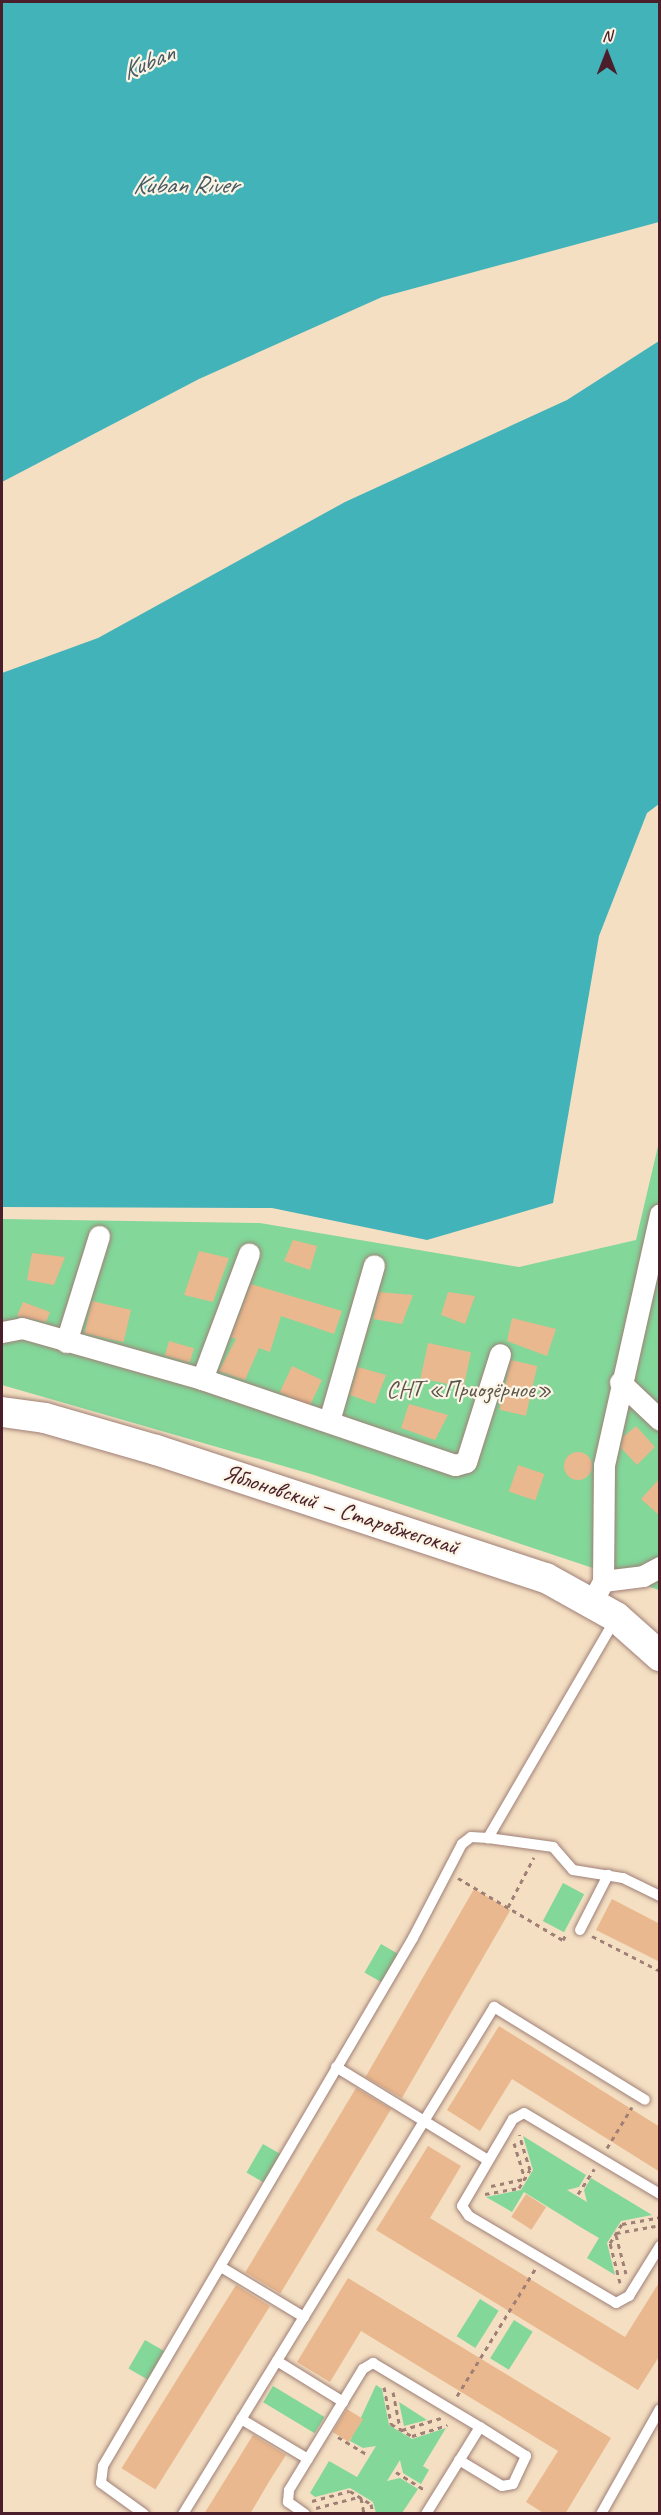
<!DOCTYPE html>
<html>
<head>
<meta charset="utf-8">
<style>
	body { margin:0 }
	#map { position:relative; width:661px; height:2515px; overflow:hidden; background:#f4dfc2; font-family:Caveat,sans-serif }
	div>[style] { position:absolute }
	.green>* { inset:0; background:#82d799; transform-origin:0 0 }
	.water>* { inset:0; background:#43b3ba }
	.building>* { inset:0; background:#eab88e; transform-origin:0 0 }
	.round { border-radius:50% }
	.path>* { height:3px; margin-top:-1.5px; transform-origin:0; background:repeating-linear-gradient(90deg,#9f7f76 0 4.5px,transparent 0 9px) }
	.roads { filter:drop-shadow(0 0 2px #9f7f76) drop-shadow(0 0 2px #9f7f76) }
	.lane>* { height:10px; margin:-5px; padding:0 5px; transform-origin:5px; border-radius:5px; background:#fff }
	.street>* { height:21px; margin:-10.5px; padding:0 10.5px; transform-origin:10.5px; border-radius:10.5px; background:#fff }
	.secondary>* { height:30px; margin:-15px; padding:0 15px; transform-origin:15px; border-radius:15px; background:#fff }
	span { translate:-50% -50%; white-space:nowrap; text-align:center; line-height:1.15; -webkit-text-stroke:4.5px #fcf5e5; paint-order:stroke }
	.park-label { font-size:24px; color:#5b564c }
	.street-label { font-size:24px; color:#4a1f2b }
	.water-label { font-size:26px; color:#475a64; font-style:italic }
	.frame { position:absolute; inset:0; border:3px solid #4a1f2b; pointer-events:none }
	.north { position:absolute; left:577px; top:24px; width:60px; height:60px; -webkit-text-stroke:4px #fcf5e5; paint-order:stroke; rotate:0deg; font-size:16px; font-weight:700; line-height:24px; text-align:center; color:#4a1f2b }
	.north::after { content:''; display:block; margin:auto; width:21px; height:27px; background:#4a1f2b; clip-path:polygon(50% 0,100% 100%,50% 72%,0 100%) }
</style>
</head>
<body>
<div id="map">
	<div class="green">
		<i style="clip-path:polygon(659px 1142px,659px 1590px,311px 1474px,2px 1385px,2px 1219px,260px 1223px,519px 1267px,636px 1240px)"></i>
		<i style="left:563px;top:1883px;width:24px;height:43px;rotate:28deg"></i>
		<i style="left:381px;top:1944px;width:20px;height:33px;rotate:30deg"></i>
		<i style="clip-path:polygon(523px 2136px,586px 2175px,579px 2187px,567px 2190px,587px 2202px,584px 2190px,591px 2178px,652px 2215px,621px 2221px,607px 2243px,615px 2275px,587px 2258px,599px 2238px,582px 2228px,524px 2192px,512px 2212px,486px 2197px,521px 2190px,533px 2170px)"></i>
		<i style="left:263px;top:2144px;width:20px;height:33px;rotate:30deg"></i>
		<i style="left:480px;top:2299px;width:22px;height:44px;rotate:32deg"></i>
		<i style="left:514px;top:2320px;width:22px;height:45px;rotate:32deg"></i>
		<i style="left:145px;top:2340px;width:22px;height:33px;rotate:30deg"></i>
		<i style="clip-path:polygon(376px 2385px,382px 2389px,389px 2425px,412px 2439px,446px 2428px,423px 2466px,429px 2470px,421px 2484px,403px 2473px,400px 2460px,387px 2481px,400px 2478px,418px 2489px,402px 2513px,376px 2513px,373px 2502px,350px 2488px,315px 2497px,310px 2493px,329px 2461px,357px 2477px,376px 2446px,363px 2448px,350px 2441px)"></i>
		<i style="left:273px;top:2386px;width:60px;height:19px;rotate:31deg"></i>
		<i style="clip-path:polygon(399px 2402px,427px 2420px,404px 2426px)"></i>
	</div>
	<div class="water">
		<i style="clip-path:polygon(2px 2px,659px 2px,659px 222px,382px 297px,199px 379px,2px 482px)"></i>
		<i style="clip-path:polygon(659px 341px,659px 804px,647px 813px,599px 936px,553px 1203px,427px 1240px,272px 1208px,2px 1207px,2px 673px,98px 638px,345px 502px,567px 400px)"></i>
	</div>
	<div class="building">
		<i style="clip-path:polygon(293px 1240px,317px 1246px,310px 1270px,284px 1261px)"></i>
		<i style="clip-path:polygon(199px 1251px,229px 1258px,213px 1302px,184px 1295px)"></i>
		<i style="clip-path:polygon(32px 1253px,65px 1257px,54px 1285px,27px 1280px)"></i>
		<i style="clip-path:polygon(251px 1284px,342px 1311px,334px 1334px,281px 1316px,270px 1352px,259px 1348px,245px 1380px,219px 1371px,236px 1339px,231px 1337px)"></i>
		<i style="clip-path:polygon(379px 1292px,413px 1295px,402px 1324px,373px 1319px)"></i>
		<i style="clip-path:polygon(448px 1292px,475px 1296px,465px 1324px,441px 1315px)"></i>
		<i style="left:92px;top:1301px;width:40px;height:33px;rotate:13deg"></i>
		<i style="clip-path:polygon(23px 1302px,50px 1312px,46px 1322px,17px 1316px)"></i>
		<i style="clip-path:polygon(512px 1318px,556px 1329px,547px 1356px,507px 1341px)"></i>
		<i style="left:169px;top:1341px;width:26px;height:15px;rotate:16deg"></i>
		<i style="left:428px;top:1343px;width:44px;height:36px;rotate:12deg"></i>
		<i style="left:511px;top:1360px;width:27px;height:51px;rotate:13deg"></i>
		<i style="left:292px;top:1366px;width:33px;height:29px;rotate:25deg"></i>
		<i style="clip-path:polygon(358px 1367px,386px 1375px,375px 1404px,350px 1395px)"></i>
		<i style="clip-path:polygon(409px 1404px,448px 1415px,435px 1440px,401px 1428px)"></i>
		<i style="clip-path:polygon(636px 1426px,655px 1447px,637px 1465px,621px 1448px,623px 1437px)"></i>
		<i class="round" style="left:564px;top:1452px;width:28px;height:28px"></i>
		<i style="left:518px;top:1465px;width:28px;height:28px;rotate:19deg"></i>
		<i style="clip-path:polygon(660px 1478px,660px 1516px,641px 1499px)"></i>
		<i style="left:474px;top:1889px;width:42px;height:217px;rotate:30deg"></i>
		<i style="clip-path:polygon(612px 1899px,660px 1924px,660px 1962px,596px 1930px)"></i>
		<i style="clip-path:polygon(499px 2026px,660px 2127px,660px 2172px,512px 2079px,480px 2131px,447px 2110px)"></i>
		<i style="left:356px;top:2088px;width:41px;height:215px;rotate:31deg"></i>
		<i style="clip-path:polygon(428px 2146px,461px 2166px,430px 2218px,625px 2337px,660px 2281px,660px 2355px,638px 2390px,376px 2230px)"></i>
		<i style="left:526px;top:2194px;width:24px;height:27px;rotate:33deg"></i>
		<i style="clip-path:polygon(348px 2278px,611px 2438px,565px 2514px,545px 2514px,526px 2502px,558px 2451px,361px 2331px,330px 2382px,297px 2362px)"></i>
		<i style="left:236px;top:2285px;width:40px;height:216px;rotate:32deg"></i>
		<i style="left:347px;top:2409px;width:19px;height:27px;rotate:32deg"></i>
		<i style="clip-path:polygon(253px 2435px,286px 2455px,270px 2480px,250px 2514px,204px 2514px)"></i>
	</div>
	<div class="path">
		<i style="left:458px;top:1878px;width:122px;rotate:30.6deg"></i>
		<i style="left:563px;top:1940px;width:7px;rotate:-63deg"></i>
		<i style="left:508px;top:1907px;width:56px;rotate:-62.5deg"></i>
		<i style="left:592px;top:1936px;width:76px;rotate:27.2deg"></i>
		<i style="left:514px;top:2143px;width:38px;rotate:73deg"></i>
		<i style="left:607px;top:2148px;width:48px;rotate:-58.6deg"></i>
		<i style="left:491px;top:2186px;width:34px;rotate:-12deg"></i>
		<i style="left:485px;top:2194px;width:35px;rotate:-10deg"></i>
		<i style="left:519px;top:2188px;width:21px;rotate:-59deg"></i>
		<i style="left:530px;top:2170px;width:37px;rotate:-107deg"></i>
		<i style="left:578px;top:2194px;width:30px;rotate:-57deg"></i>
		<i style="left:616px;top:2233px;width:40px;rotate:-10deg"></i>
		<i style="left:616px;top:2235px;width:40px;rotate:75.6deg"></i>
		<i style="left:620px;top:2283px;width:41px;rotate:-104deg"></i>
		<i style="left:610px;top:2243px;width:22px;rotate:-58deg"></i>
		<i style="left:622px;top:2224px;width:39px;rotate:-10deg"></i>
		<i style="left:384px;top:2387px;width:38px;rotate:79deg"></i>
		<i style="left:391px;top:2424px;width:24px;rotate:30deg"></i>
		<i style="left:412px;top:2436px;width:37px;rotate:-17deg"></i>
		<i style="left:393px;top:2392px;width:38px;rotate:79deg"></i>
		<i style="left:457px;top:2396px;width:149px;rotate:-58.4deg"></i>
		<i style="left:402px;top:2430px;width:41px;rotate:-17.1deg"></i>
		<i style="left:338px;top:2437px;width:33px;rotate:31deg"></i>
		<i style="left:396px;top:2472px;width:34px;rotate:32deg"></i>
		<i style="left:361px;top:2498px;width:16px;rotate:79deg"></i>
		<i style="left:312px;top:2501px;width:39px;rotate:-15deg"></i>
		<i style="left:350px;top:2491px;width:25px;rotate:32deg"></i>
		<i style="left:371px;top:2504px;width:10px;rotate:79deg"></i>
		<i style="left:316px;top:2508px;width:43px;rotate:-14.7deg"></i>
	</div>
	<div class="roads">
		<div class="lane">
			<i style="left:616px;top:1618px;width:255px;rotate:120.2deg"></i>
			<i style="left:488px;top:1838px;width:66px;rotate:7.9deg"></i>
			<i style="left:553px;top:1847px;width:30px;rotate:49deg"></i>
			<i style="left:573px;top:1870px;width:51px;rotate:9.1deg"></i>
			<i style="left:623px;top:1878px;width:41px;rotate:25.9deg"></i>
			<i style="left:580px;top:1930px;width:62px;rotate:-63deg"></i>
			<i style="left:336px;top:2067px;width:178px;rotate:31.5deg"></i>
			<i style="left:660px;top:2194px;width:158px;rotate:-149.2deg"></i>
			<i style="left:524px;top:2113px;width:13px;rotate:151deg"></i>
			<i style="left:513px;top:2119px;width:101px;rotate:120.4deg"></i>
			<i style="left:462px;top:2206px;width:12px;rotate:55deg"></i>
			<i style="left:469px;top:2216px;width:171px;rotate:30.6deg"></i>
			<i style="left:616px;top:2303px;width:15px;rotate:-28deg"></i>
			<i style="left:629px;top:2296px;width:59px;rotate:-58.2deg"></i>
			<i style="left:221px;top:2267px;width:97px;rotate:31.1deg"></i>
			<i style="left:277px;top:2361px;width:78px;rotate:31.8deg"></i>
			<i style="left:241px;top:2419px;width:78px;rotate:30.8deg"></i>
			<i style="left:459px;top:2460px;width:50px;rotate:31.2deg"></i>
			<i style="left:502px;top:2486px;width:11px;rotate:-10deg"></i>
			<i style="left:513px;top:2484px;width:31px;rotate:-65deg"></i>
			<i style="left:526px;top:2456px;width:54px;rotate:-147.8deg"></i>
			<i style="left:144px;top:2514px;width:53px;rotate:-144.2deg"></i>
			<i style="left:101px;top:2483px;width:17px;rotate:-83deg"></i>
			<i style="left:103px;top:2466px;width:612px;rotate:-59.58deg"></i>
			<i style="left:413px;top:1938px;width:106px;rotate:-62.5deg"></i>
			<i style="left:462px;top:1844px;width:11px;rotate:-38deg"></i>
			<i style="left:471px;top:1837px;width:17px;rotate:3deg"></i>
			<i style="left:183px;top:2514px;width:595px;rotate:-58.47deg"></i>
			<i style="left:494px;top:2007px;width:177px;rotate:31.6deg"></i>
			<i style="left:305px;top:2514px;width:21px;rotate:-145deg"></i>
			<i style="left:288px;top:2502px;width:12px;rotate:-85deg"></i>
			<i style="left:289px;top:2490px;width:142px;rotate:-58.6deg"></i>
			<i style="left:363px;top:2369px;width:12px;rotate:-31deg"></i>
			<i style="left:373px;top:2363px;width:125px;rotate:30.9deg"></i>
			<i style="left:480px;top:2427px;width:102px;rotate:121.8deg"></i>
			<i style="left:601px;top:2514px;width:120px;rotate:-60.7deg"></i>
		</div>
		<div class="street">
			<i style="left:2px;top:1332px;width:20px;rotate:-11deg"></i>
			<i style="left:22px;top:1328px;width:187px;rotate:15.8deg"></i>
			<i style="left:202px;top:1379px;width:267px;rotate:18.8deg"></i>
			<i style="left:455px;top:1465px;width:11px;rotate:-15deg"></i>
			<i style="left:466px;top:1462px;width:113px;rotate:-72.5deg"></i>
			<i style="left:66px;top:1342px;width:111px;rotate:-72.7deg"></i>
			<i style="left:202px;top:1379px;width:134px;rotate:-69.5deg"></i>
			<i style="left:620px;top:1382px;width:55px;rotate:43.5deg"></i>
			<i style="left:329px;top:1421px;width:162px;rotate:-73.9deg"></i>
			<i style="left:603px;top:1581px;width:40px;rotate:-7.1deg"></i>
			<i style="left:643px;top:1576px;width:19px;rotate:-28deg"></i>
			<i style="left:592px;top:1602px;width:24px;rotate:-62deg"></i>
			<i style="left:603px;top:1581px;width:116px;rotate:-89.5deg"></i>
			<i style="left:604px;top:1465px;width:257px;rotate:-77.4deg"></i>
		</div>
		<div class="secondary">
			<i style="left:2px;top:1412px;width:43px;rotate:7.9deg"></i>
			<i style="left:45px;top:1418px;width:116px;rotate:16.1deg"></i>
			<i style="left:156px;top:1450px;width:410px;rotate:18.2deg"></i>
			<i style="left:546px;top:1578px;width:80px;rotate:29.1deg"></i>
			<i style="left:616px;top:1617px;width:59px;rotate:41.6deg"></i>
		</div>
	</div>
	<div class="park-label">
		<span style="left:469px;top:1390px">СНТ «Приозёрное»</span>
	</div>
	<div class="street-label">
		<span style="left:341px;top:1510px;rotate:18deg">Яблоновский — Старобжегокай</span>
	</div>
	<div class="water-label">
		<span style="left:148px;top:62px;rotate:-23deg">Kuban</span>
		<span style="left:185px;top:185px">Kuban River</span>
	</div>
	<div class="frame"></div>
	<div class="north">N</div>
</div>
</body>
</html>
